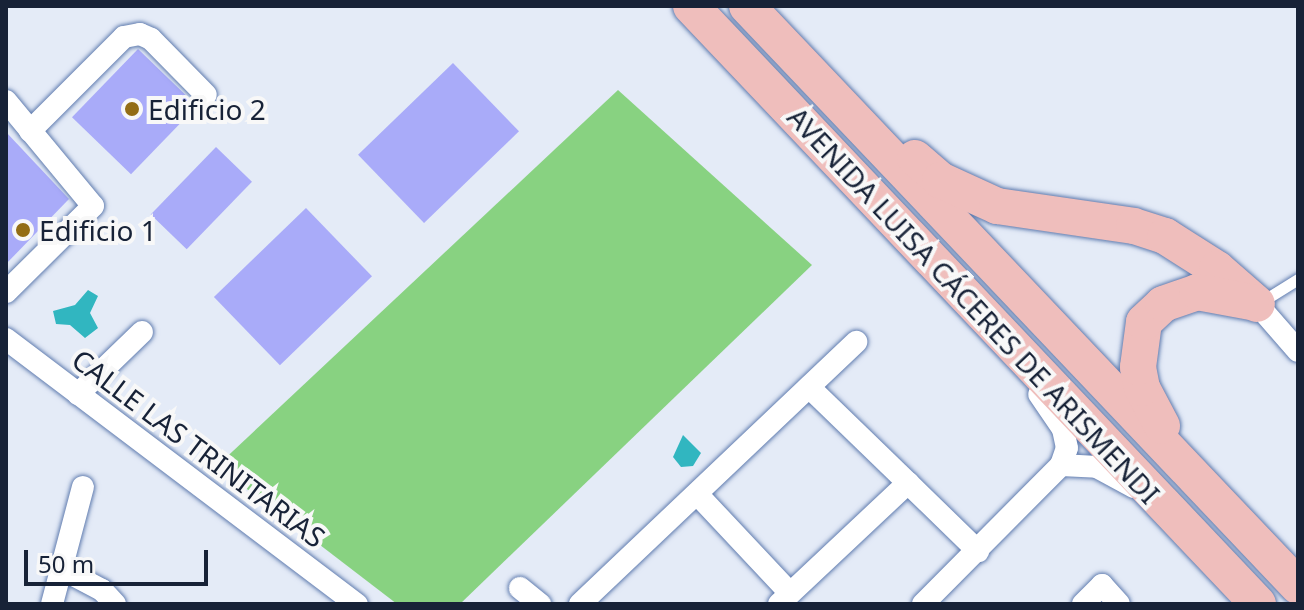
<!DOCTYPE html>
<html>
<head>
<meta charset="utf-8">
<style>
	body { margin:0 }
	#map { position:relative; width:1304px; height:610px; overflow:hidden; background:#e4ebf7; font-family:"Noto Sans",sans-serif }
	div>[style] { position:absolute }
	.green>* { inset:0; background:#88d281 }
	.water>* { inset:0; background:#31b6c0 }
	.building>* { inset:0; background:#a9abf9; transform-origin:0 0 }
	.roads { filter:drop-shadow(0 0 2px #607caf) drop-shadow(0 0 2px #607caf) }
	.service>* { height:11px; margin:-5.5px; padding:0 5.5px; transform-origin:5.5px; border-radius:5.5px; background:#fff }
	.minor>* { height:22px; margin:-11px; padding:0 11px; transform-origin:11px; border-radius:11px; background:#fff }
	.primary>* { height:36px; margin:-18px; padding:0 18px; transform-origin:18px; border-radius:18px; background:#efbebc }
	.dots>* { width:22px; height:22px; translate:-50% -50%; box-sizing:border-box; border:4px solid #f8f8f8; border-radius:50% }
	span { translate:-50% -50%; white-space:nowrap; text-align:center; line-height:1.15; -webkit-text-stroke:8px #f8f8f8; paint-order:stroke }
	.poi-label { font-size:28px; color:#172237 }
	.left { translate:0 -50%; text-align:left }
	.street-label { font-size:28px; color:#172237 }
	.frame { position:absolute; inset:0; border:8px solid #172237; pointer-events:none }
	.scale { position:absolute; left:24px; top:550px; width:184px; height:36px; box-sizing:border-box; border:4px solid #172237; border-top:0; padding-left:10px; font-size:24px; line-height:28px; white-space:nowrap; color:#172237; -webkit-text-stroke:6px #f8f8f8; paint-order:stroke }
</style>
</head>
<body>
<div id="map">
	<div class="green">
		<i style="clip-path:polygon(618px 90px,812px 265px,460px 604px,397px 604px,217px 466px)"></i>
	</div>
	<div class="water">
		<i style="clip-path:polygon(88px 290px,98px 296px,90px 313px,98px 328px,85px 338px,70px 325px,56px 324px,53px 311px,75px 305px)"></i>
		<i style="clip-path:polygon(683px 435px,701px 453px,693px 466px,681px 467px,673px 457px)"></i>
	</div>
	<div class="building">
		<i style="left:138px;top:49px;width:82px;height:95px;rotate:44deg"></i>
		<i style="left:453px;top:63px;width:95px;height:132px;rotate:46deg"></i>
		<i style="clip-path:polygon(6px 132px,69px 199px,6px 264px)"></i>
		<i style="left:216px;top:147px;width:50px;height:94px;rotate:44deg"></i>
		<i style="left:306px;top:208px;width:95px;height:128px;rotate:46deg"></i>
	</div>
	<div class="roads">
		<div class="service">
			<i style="left:1261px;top:302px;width:44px;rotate:-31.9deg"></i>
		</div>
		<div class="minor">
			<i style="left:6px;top:101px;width:136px;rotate:50.4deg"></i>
			<i style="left:93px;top:206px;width:122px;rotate:135.3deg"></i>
			<i style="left:30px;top:131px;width:133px;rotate:-45deg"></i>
			<i style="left:124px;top:37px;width:16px;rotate:-11deg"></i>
			<i style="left:140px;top:34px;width:12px;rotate:24deg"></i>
			<i style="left:151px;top:39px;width:78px;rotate:45.5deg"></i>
			<i style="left:1257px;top:304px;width:62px;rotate:48.9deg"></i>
			<i style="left:6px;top:339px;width:440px;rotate:37.1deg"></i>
			<i style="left:809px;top:387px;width:138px;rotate:44.1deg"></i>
			<i style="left:78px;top:394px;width:89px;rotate:-44.1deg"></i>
			<i style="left:1061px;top:465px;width:36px;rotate:3deg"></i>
			<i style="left:1097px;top:467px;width:42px;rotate:28.4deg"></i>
			<i style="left:698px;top:495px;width:134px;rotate:46.8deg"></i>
			<i style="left:62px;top:569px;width:45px;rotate:27.7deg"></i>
			<i style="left:102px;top:590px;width:19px;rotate:47deg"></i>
			<i style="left:520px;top:588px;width:26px;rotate:39deg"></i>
			<i style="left:52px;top:604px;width:121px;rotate:-75.2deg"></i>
			<i style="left:580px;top:604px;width:381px;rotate:-43.5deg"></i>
			<i style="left:779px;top:604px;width:177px;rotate:-43.2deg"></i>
			<i style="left:908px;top:483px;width:98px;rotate:44.2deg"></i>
			<i style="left:923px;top:604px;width:196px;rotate:-45.2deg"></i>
			<i style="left:1061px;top:465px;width:18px;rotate:-71deg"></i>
			<i style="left:1067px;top:448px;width:19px;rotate:-102deg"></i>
			<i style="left:1063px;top:429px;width:42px;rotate:-124.4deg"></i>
			<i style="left:1083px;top:604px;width:27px;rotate:-45deg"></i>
			<i style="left:1102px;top:585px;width:25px;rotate:48deg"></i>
		</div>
		<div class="primary">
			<i style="left:691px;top:6px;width:824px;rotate:46.52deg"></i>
			<i style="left:747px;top:6px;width:800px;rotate:46.47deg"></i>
			<i style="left:915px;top:158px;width:33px;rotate:41deg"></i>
			<i style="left:940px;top:180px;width:63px;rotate:24.5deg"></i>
			<i style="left:997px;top:206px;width:138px;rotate:8.3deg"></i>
			<i style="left:1134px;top:226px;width:33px;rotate:18deg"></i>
			<i style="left:1165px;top:236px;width:62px;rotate:32.4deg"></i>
			<i style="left:1217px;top:269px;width:53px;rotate:41.2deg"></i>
			<i style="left:1162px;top:426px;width:43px;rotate:-117.8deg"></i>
			<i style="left:1142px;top:388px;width:21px;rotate:-101deg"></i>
			<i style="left:1138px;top:367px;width:45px;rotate:-82.4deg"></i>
			<i style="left:1144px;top:322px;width:26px;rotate:-43deg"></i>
			<i style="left:1163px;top:304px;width:36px;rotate:-19deg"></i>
			<i style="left:1197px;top:292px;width:55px;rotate:10.5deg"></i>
		</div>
	</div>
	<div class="dots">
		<i style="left:132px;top:109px;background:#936d15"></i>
		<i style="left:23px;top:230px;background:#936d15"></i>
	</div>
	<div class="poi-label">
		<span class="left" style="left:148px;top:109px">Edificio 2</span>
		<span class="left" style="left:39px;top:230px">Edificio 1</span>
	</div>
	<div class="street-label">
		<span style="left:974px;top:305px;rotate:47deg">AVENIDA LUISA CÁCERES DE ARISMENDI</span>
		<span style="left:199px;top:448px;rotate:37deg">CALLE LAS TRINITARIAS</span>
	</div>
	<div class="frame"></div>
	<div class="scale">50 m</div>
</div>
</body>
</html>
